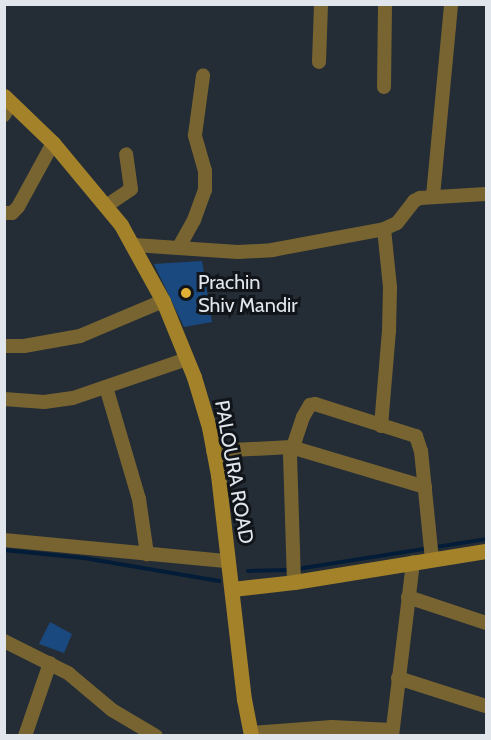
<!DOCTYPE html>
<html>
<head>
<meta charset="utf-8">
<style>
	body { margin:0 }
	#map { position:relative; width:491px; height:740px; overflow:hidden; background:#242d36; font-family:Cabin,sans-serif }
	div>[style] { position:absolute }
	.stream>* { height:4px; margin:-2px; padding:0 2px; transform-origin:2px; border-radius:2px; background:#031c37 }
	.building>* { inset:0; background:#19497f }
	.street>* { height:14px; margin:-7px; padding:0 7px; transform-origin:7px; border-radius:7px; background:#786431 }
	.secondary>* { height:15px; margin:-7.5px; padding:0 7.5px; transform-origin:7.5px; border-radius:7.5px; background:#a48229 }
	.dots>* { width:16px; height:16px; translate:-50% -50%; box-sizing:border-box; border:3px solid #111519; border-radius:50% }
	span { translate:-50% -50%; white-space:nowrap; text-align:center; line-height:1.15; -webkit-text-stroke:6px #111519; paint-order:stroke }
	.poi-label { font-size:20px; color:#e1e6ed }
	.left { translate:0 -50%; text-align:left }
	.street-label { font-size:20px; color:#e1e6ed }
	.frame { position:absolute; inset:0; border:6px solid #e1e6ed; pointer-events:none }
</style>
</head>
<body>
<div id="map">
	<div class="stream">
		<i style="left:4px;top:550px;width:80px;rotate:5.7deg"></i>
		<i style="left:84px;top:558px;width:137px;rotate:9.7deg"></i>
		<i style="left:297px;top:569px;width:191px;rotate:-9deg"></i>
		<i style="left:248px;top:571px;width:42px;rotate:-1.4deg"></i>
	</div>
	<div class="building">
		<i style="clip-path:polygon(202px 261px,212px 322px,184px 327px,154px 264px)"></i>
		<i style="clip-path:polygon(50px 622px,72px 634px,64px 653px,39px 644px)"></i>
	</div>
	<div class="street">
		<i style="left:319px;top:62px;width:58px;rotate:-88deg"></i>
		<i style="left:384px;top:87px;width:83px;rotate:-89.3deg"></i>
		<i style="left:4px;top:115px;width:14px;rotate:-60deg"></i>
		<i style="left:433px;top:196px;width:193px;rotate:-84.6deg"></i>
		<i style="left:106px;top:206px;width:30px;rotate:-34deg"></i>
		<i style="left:131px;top:189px;width:35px;rotate:-98deg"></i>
		<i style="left:4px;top:213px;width:8px"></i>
		<i style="left:12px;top:213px;width:8px;rotate:-45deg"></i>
		<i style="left:18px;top:207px;width:73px;rotate:-61.3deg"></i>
		<i style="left:134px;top:245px;width:104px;rotate:3.9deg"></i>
		<i style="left:238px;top:252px;width:34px;rotate:-3deg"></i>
		<i style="left:272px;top:250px;width:114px;rotate:-10.6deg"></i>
		<i style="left:384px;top:229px;width:14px;rotate:-25deg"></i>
		<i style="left:397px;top:223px;width:28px;rotate:-52deg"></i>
		<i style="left:414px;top:201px;width:7px;rotate:-27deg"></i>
		<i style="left:420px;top:198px;width:66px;rotate:-3.5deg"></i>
		<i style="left:179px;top:247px;width:31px;rotate:-61deg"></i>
		<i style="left:194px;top:220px;width:32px;rotate:-70deg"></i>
		<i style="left:205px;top:190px;width:19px;rotate:-90deg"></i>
		<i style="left:205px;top:171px;width:37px;rotate:-106deg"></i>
		<i style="left:195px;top:135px;width:60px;rotate:-82.3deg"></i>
		<i style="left:4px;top:346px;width:20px"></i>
		<i style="left:24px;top:346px;width:57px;rotate:-10.1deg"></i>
		<i style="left:80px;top:336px;width:90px;rotate:-22.9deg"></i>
		<i style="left:106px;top:387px;width:117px;rotate:73.6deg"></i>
		<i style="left:139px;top:499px;width:56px;rotate:81.7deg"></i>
		<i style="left:4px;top:399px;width:40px;rotate:4.3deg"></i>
		<i style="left:44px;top:402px;width:29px;rotate:-8deg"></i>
		<i style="left:73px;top:398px;width:120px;rotate:-18.9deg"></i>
		<i style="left:381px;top:426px;width:95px;rotate:-85.2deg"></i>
		<i style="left:389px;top:331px;width:44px;rotate:-88.7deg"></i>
		<i style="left:390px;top:287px;width:58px;rotate:-95.9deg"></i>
		<i style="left:213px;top:451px;width:78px;rotate:-2.9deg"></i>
		<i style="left:291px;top:447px;width:140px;rotate:16.6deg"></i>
		<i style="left:4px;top:540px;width:225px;rotate:5.4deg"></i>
		<i style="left:294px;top:582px;width:126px;rotate:-91.8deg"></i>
		<i style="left:290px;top:456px;width:41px;rotate:-71.6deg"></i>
		<i style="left:303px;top:417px;width:14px;rotate:-60deg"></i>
		<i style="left:310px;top:405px;width:5px;rotate:-11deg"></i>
		<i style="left:315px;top:404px;width:106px;rotate:17.6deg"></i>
		<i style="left:416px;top:436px;width:16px;rotate:72deg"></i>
		<i style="left:421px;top:451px;width:109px;rotate:84.2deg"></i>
		<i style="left:408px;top:597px;width:82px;rotate:18.4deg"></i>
		<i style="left:4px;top:641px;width:72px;rotate:26.6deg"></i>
		<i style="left:68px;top:673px;width:57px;rotate:40.1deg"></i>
		<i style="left:112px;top:710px;width:51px;rotate:30.6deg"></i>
		<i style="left:398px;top:678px;width:92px;rotate:17.7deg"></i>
		<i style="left:251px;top:733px;width:81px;rotate:-4.2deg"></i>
		<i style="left:332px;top:727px;width:60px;rotate:2.9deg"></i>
		<i style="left:25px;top:736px;width:77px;rotate:-71.1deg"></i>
		<i style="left:392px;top:736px;width:175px;rotate:-83.1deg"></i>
	</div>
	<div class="secondary">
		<i style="left:4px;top:96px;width:68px;rotate:43.8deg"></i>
		<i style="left:53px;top:143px;width:107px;rotate:50.3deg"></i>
		<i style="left:121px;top:225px;width:87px;rotate:61.1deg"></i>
		<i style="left:163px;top:301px;width:82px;rotate:67.8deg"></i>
		<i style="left:194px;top:377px;width:52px;rotate:73.3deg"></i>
		<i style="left:209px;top:427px;width:49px;rotate:79.4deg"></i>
		<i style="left:218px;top:475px;width:226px;rotate:83.4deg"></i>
		<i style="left:244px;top:699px;width:38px;rotate:79deg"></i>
		<i style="left:232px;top:589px;width:62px;rotate:-6.4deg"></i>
		<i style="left:294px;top:582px;width:194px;rotate:-9.2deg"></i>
	</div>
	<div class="dots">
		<i style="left:186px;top:293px;background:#dfb034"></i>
	</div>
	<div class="poi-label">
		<span class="left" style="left:198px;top:294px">Prachin<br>Shiv Mandir</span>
	</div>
	<div class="street-label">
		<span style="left:234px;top:472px;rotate:80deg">PALOURA ROAD</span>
	</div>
	<div class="frame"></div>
</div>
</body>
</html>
